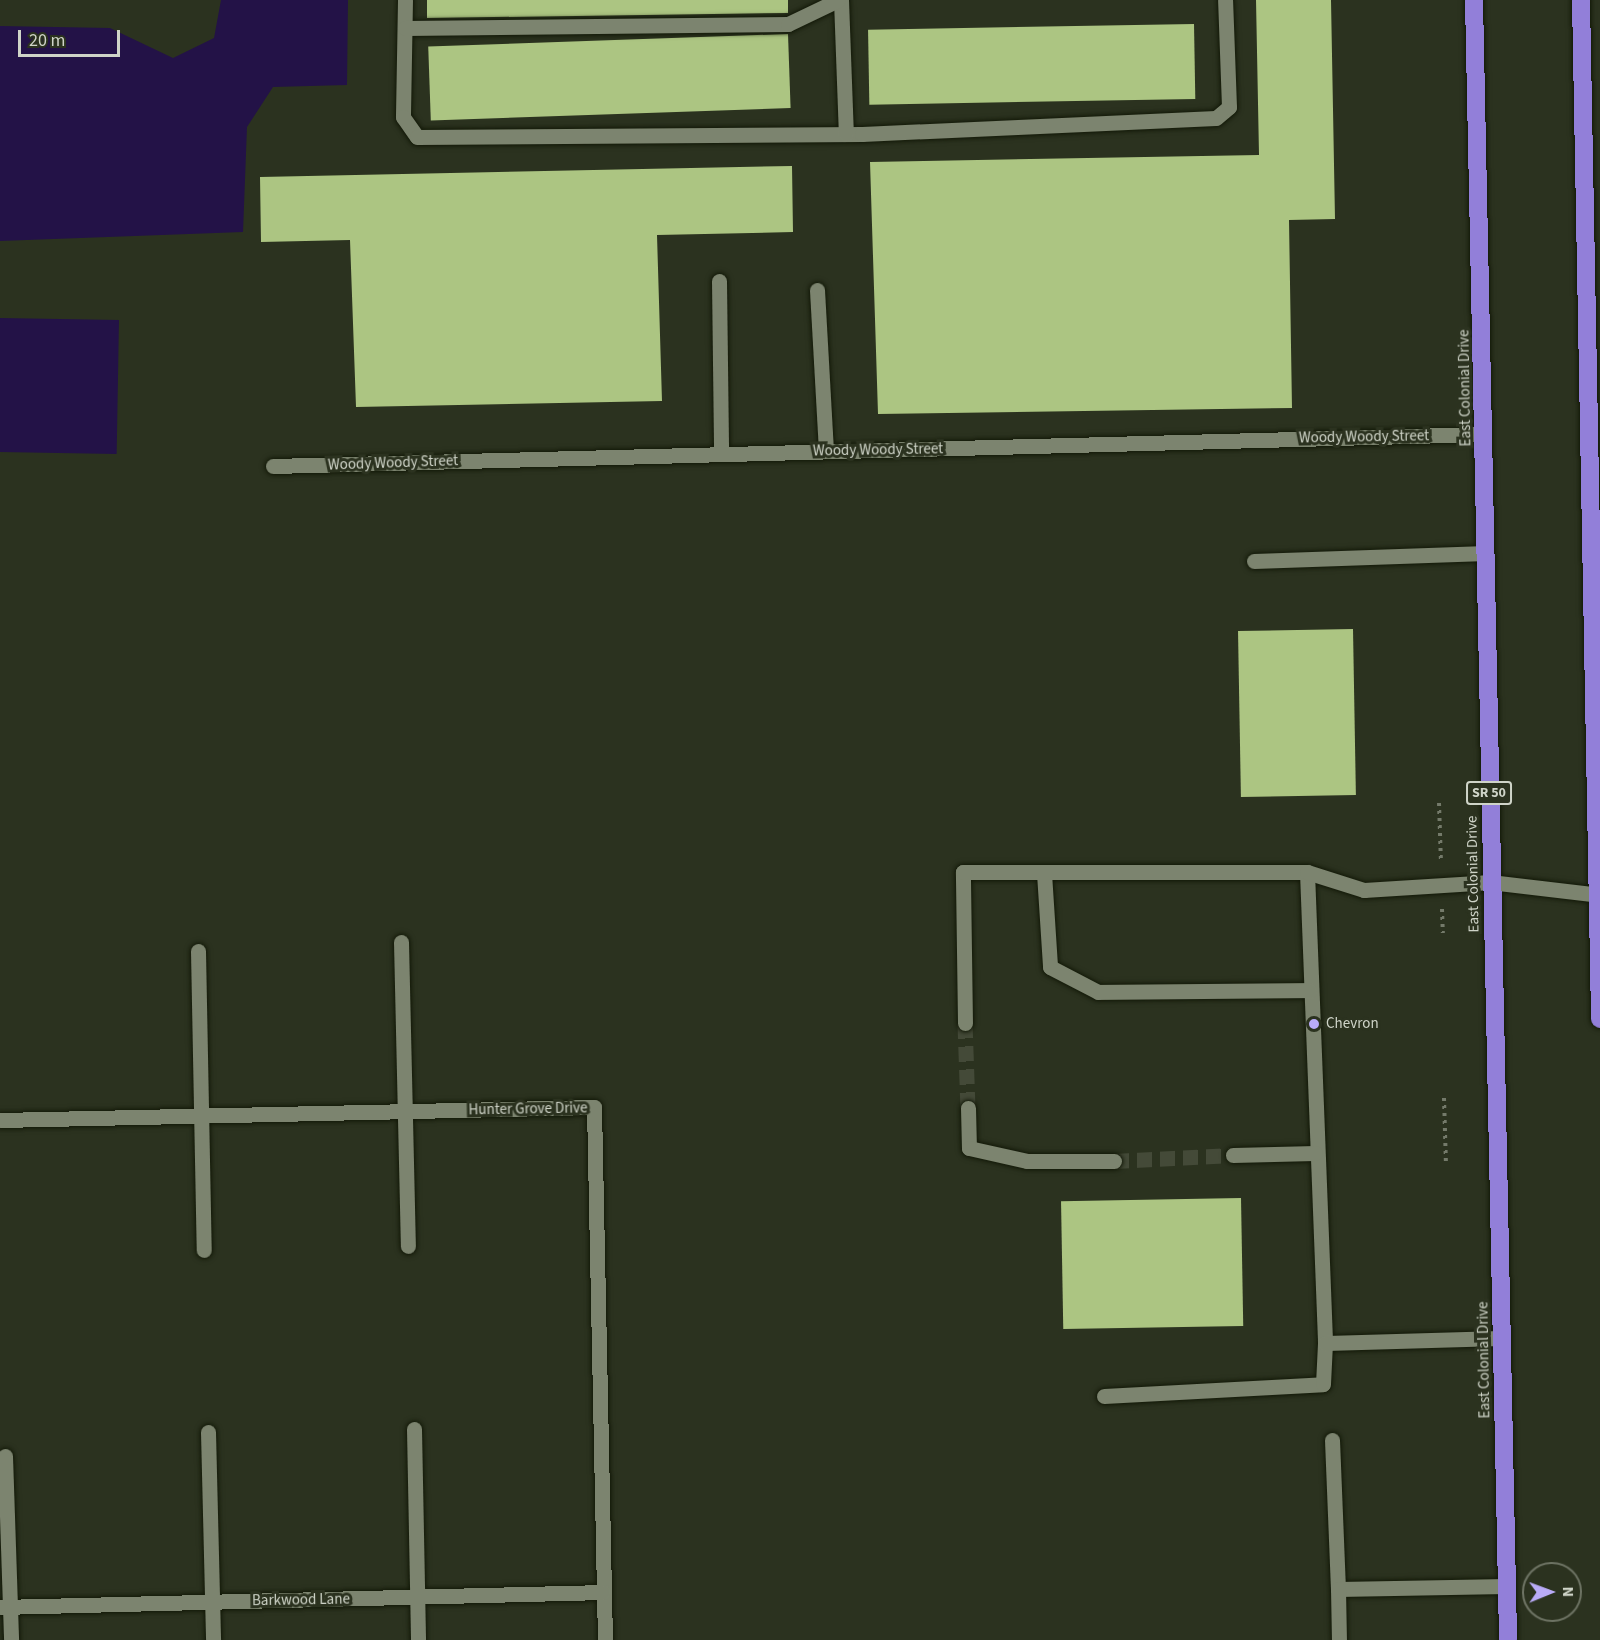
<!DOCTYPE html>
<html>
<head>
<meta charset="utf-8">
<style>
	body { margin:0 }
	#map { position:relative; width:1600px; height:1640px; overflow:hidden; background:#2b321f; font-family:"Source Sans 3",sans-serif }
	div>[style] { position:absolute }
	.water>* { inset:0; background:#231247; transform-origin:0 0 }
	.building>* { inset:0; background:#acc582; transform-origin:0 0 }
	.minor-tunnel>* { height:15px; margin-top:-7.5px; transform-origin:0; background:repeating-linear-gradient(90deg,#444a38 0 15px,transparent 0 23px) }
	.path>* { height:4px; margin-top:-2px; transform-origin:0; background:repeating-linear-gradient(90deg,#747a6a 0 3px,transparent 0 7.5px) }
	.roads { filter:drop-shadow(0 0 2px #131908) drop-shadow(0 0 2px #131908) }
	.minor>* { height:15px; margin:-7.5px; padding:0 7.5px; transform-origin:7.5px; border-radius:7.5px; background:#7c846f }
	.highway>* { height:18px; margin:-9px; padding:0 9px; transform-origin:9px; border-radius:9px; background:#927fd9 }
	.dots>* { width:16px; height:16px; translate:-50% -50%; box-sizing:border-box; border:3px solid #2b321f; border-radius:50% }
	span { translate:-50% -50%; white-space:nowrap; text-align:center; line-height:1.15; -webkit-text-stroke:6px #2b321f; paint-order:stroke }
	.shield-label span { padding:2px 4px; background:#2b321f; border:2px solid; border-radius:4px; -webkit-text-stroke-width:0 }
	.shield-label { font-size:14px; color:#cfd4c8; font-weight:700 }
	.street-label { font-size:15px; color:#cfd4c8 }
	.poi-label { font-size:15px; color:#cfd4c8 }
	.left { translate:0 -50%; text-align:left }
	.north { position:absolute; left:1522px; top:1562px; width:60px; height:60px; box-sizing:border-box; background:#2b321f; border:2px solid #6d7363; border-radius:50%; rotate:89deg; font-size:16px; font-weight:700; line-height:24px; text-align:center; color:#cfd4c8 }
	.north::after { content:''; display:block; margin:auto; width:21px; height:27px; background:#b9abf7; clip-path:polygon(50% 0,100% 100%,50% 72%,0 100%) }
	.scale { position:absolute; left:18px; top:30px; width:102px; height:27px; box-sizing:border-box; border:3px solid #cfd4c8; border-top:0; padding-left:8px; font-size:18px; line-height:21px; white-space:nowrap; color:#cfd4c8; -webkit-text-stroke:4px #2b321f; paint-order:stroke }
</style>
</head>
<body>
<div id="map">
	<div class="water">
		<i style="clip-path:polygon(221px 0,348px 0,347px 85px,273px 87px,247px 127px,243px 232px,0 241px,0 26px,110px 28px,173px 58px,214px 38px)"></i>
		<i style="left:0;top:318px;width:119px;height:134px;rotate:1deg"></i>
	</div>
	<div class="building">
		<i style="clip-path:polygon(427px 0,788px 0,788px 13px,427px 18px)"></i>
		<i style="clip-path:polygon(1256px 0,1331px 0,1335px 219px,1289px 220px,1292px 408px,878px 414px,870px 162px,1259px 155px)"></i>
		<i style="left:1194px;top:24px;width:75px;height:326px;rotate:89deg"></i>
		<i style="left:788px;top:34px;width:74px;height:360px;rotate:88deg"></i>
		<i style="clip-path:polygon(792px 166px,793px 232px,657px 235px,662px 401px,356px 407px,350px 240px,261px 242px,260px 177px)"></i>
		<i style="left:1353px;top:629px;width:166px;height:115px;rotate:89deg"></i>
		<i style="left:1241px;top:1198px;width:128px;height:180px;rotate:89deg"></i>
	</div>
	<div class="minor-tunnel">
		<i style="left:965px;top:1023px;width:85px;rotate:88deg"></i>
		<i style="left:1114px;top:1161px;width:119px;rotate:-2.9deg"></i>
	</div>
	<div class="path">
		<i style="left:1439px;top:803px;width:59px;rotate:88.1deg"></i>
		<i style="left:1442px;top:909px;width:24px;rotate:88deg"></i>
		<i style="left:1444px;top:1098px;width:67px;rotate:88.3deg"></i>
	</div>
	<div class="roads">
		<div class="minor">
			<i style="left:405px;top:0;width:117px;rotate:91deg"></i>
			<i style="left:403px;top:117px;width:24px;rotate:55deg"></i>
			<i style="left:417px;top:137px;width:445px;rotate:-0.4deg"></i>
			<i style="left:862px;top:134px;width:354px;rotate:-2.6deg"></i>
			<i style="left:1216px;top:118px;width:17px;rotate:-40deg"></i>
			<i style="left:1229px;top:107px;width:107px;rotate:-92.1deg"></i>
			<i style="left:841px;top:0;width:134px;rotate:87.9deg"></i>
			<i style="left:405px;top:28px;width:383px;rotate:-0.6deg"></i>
			<i style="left:788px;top:24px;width:55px;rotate:-25.6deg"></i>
			<i style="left:719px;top:281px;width:173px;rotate:89.3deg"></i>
			<i style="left:817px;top:290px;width:161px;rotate:86.8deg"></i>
			<i style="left:273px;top:466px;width:1211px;rotate:-1.51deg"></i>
			<i style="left:1254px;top:561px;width:232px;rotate:-2deg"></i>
			<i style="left:1307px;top:872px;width:471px;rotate:87.8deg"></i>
			<i style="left:1044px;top:873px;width:94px;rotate:86.3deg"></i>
			<i style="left:1050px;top:967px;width:54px;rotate:27.5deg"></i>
			<i style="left:1098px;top:992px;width:211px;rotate:-0.5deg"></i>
			<i style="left:401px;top:942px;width:304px;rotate:88.7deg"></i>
			<i style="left:198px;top:951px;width:299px;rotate:88.9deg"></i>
			<i style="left:965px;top:1023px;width:151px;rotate:-90.8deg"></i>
			<i style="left:963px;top:872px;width:344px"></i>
			<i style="left:1307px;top:872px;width:60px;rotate:17.5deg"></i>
			<i style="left:1364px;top:890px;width:126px;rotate:-3.6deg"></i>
			<i style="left:1490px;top:882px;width:111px;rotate:6.7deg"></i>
			<i style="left:968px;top:1108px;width:40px;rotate:88.6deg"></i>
			<i style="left:969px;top:1148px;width:59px;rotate:12.6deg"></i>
			<i style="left:1027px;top:1161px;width:87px"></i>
			<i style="left:0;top:1120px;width:594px;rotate:-1.25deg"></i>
			<i style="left:594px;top:1107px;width:533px;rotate:88.82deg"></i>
			<i style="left:1233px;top:1155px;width:82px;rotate:-1.4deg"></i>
			<i style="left:1104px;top:1396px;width:219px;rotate:-3.1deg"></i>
			<i style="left:1323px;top:1384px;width:41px;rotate:-87.2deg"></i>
			<i style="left:1325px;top:1343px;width:177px;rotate:-1.6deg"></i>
			<i style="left:414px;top:1429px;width:211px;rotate:88.9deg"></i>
			<i style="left:208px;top:1432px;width:208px;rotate:88.6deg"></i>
			<i style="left:1332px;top:1440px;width:149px;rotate:87.7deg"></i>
			<i style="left:1338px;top:1589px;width:169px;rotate:-1deg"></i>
			<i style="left:5px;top:1456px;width:184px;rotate:88.1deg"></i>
			<i style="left:1338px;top:1589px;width:51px;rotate:88.9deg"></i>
			<i style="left:0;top:1607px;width:603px;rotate:-1.42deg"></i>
		</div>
		<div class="highway">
			<i style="left:1474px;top:0;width:1640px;rotate:88.81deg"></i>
			<i style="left:1581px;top:0;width:1019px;rotate:88.93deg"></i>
		</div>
	</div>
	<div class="dots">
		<i style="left:1314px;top:1024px;background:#b9abf7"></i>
	</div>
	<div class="shield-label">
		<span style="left:1489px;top:793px">SR 50</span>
	</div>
	<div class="street-label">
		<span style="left:1465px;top:388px;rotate:-91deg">East Colonial Drive</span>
		<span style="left:1364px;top:437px;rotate:-1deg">Woody Woody Street</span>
		<span style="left:878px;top:450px;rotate:-1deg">Woody Woody Street</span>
		<span style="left:393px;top:463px;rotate:-2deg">Woody Woody Street</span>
		<span style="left:1473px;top:874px;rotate:-91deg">East Colonial Drive</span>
		<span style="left:528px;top:1109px;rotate:-1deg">Hunter Grove Drive</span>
		<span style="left:1484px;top:1360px;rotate:-91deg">East Colonial Drive</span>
		<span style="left:301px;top:1600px;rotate:-1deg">Barkwood Lane</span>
	</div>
	<div class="poi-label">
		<span class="left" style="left:1326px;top:1024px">Chevron</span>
	</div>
	<div class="north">N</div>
	<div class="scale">20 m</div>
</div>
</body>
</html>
